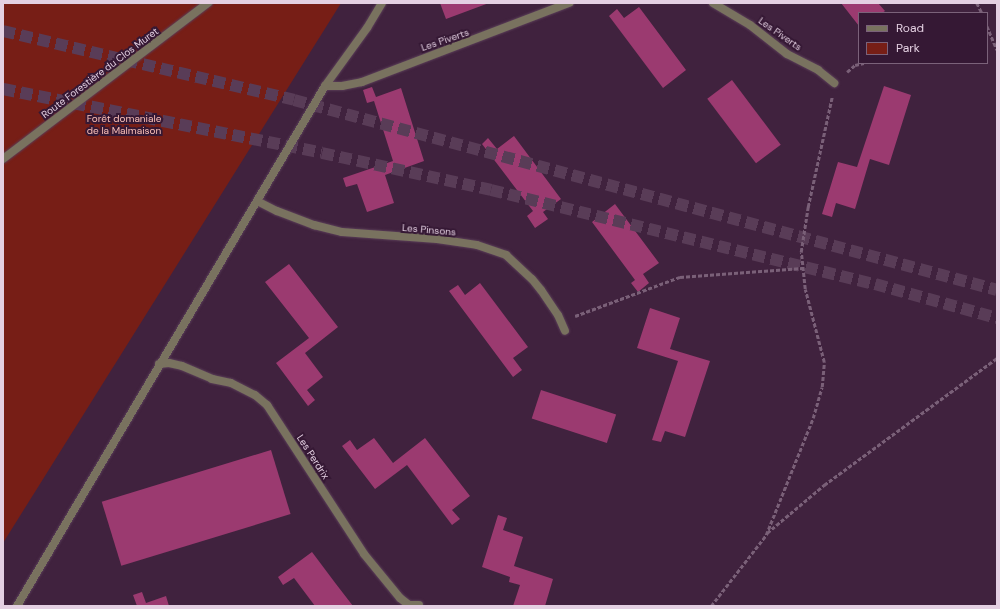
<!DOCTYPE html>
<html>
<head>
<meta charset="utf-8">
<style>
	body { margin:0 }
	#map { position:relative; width:1000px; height:609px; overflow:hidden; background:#40223e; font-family:"DM Sans",sans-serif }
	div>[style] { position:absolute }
	.green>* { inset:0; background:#771e16 }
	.building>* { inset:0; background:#9b3a70; transform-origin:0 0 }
	.highway-tunnel>* { height:12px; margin-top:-6px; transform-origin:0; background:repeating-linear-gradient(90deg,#593c57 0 12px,transparent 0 18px) }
	.path>* { height:2.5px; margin-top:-1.25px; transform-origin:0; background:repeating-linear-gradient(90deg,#7a6078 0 4px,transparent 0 6px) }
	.roads { filter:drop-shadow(0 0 1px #5a3e58) drop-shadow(0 0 1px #5a3e58) }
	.lane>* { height:8px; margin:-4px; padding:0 4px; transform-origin:4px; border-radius:4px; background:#79725f }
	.street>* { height:8px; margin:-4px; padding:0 4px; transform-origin:4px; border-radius:4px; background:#79725f }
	span { translate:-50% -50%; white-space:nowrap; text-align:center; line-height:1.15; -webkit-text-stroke:4px #351834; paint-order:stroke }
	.street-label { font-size:10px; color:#e4d0e2 }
	.park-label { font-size:10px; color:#fcc1b8 }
	.frame { position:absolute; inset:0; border:4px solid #e4d0e2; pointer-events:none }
	.legend { position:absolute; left:858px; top:12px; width:130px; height:52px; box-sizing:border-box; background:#351834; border:1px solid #7b627a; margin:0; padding:5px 7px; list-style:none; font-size:12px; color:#e4d0e2 }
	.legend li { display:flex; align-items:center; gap:8px; height:20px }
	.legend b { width:20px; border:1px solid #7b627a }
</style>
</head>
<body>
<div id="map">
	<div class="green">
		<i style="clip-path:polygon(3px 3px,341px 3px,3px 543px)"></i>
	</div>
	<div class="building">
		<i style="clip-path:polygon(440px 3px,489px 3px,446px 19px)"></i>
		<i style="clip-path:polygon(841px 3px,878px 3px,885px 11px,882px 13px,859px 13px,859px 26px)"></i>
		<i style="clip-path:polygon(639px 7px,686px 70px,663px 88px,609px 16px,617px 9px,624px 18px)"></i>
		<i style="left:732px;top:80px;width:81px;height:31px;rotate:53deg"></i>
		<i style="clip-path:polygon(884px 86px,911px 95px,889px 165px,870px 159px,855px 209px,836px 203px,832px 217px,822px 214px,838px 162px,857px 167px)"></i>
		<i style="clip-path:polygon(372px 87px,376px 97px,401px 88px,424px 161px,385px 175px,394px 203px,367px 212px,357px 184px,346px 187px,343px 178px,393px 161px,374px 101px,367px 103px,363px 90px)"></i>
		<i style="clip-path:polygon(514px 136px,561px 199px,543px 212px,548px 219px,535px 228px,527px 216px,533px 211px,482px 144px,488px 138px,497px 149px)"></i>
		<i style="clip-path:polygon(615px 204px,659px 263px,643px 274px,649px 283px,638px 292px,631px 283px,635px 280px,592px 222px)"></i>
		<i style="clip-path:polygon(289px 264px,338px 327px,305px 353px,323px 377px,307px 390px,315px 400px,308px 406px,276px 363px,309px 338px,265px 282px)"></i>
		<i style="clip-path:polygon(480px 283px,528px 347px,513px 358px,522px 370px,513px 377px,449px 291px,458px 285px,465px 295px)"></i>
		<i style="clip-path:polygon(650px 308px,680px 318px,670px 349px,710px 361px,685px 437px,665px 431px,661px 442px,652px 440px,678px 361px,637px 348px)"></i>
		<i style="left:541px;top:390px;width:79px;height:30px;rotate:18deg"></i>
		<i style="clip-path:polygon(374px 438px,393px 463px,425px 438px,470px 496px,452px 510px,460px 519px,452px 525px,407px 465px,375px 489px,342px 446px,350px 440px,357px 450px)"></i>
		<i style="left:271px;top:450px;width:67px;height:177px;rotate:73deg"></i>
		<i style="clip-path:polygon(498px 515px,507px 518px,503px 530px,523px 537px,514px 566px,553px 579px,545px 606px,513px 606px,520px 585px,509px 582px,510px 577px,482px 567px)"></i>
		<i style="clip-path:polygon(312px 552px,336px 584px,353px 606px,315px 606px,294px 578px,283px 585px,278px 577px)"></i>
		<i style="clip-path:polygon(142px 592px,146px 603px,166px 596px,169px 606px,137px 606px,133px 595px)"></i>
	</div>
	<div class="highway-tunnel">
		<i style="left:3px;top:31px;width:299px;rotate:13.3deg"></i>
		<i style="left:294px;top:100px;width:728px;rotate:15.12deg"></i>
		<i style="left:3px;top:89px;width:325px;rotate:11.3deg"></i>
		<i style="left:322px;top:153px;width:173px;rotate:12.3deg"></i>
		<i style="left:491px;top:190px;width:395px;rotate:13.8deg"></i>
		<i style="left:875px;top:284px;width:127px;rotate:15.6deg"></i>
	</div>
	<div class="path">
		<i style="left:977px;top:3px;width:11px;rotate:63deg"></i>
		<i style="left:987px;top:26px;width:26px;rotate:67deg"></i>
		<i style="left:847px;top:72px;width:11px;rotate:-41deg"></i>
		<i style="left:855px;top:65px;width:9px;rotate:-13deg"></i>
		<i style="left:575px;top:316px;width:112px;rotate:-20.4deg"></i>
		<i style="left:680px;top:277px;width:123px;rotate:-4.2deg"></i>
		<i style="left:767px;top:533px;width:75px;rotate:-40.1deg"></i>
		<i style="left:824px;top:485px;width:215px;rotate:-36.3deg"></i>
		<i style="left:711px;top:606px;width:90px;rotate:-52.2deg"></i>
		<i style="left:766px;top:535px;width:126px;rotate:-68.1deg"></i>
		<i style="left:813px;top:418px;width:32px;rotate:-74deg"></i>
		<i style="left:822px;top:387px;width:25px;rotate:-85deg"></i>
		<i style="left:824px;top:362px;width:75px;rotate:-104.6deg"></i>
		<i style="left:805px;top:289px;width:37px;rotate:-96deg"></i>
		<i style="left:801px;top:252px;width:46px;rotate:-81.2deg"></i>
		<i style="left:808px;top:207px;width:113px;rotate:-77.7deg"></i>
	</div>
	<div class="roads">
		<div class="lane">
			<i style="left:3px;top:159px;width:258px;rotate:-37.3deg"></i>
		</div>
		<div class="street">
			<i style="left:713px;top:3px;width:43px;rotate:30.7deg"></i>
			<i style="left:750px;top:25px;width:47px;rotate:38.1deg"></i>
			<i style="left:787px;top:54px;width:35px;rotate:27deg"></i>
			<i style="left:818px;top:70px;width:21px;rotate:39deg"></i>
			<i style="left:325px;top:86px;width:17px"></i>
			<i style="left:342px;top:86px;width:20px;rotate:-11deg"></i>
			<i style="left:362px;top:82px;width:222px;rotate:-20.9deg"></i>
			<i style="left:257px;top:201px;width:22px;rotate:27deg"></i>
			<i style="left:277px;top:211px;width:40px;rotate:21deg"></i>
			<i style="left:314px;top:225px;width:29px;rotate:14deg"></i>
			<i style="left:342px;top:232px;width:95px;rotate:4.2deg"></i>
			<i style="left:437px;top:239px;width:40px;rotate:8.5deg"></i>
			<i style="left:477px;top:245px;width:31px;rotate:19deg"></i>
			<i style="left:506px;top:255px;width:35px;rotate:43deg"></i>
			<i style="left:532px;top:279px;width:14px;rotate:51deg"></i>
			<i style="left:541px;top:290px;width:30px;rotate:56deg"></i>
			<i style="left:558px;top:315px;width:17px;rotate:66deg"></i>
			<i style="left:159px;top:364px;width:10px;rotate:-6deg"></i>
			<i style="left:169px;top:363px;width:13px;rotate:13deg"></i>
			<i style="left:182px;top:366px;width:33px;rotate:23deg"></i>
			<i style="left:212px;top:379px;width:19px;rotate:12deg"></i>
			<i style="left:231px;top:383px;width:27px;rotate:27deg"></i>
			<i style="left:255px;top:395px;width:16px;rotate:40deg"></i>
			<i style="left:267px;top:405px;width:178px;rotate:56.9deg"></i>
			<i style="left:364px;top:554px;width:57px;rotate:50.7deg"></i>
			<i style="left:400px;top:598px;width:11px;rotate:38deg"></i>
			<i style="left:409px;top:605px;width:10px"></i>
			<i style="left:17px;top:606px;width:604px;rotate:-59.36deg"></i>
			<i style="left:325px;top:86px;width:72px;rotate:-54.1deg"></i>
			<i style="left:367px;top:28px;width:29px;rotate:-59deg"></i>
		</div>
	</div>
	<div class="street-label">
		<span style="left:780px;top:34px;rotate:35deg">Les Piverts</span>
		<span style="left:445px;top:40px;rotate:-19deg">Les Piverts</span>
		<span style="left:100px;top:73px;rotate:-37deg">Route Forestière du Clos Muret</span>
		<span style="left:429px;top:230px;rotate:5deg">Les Pinsons</span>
		<span style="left:313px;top:457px;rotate:57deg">Les Perdrix</span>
	</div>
	<div class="park-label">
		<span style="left:124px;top:124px">Forêt domaniale<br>de la Malmaison</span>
	</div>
	<div class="frame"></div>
	<ul class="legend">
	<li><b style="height:5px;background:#79725f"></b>Road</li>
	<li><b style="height:11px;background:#771e16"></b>Park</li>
	</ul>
</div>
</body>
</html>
